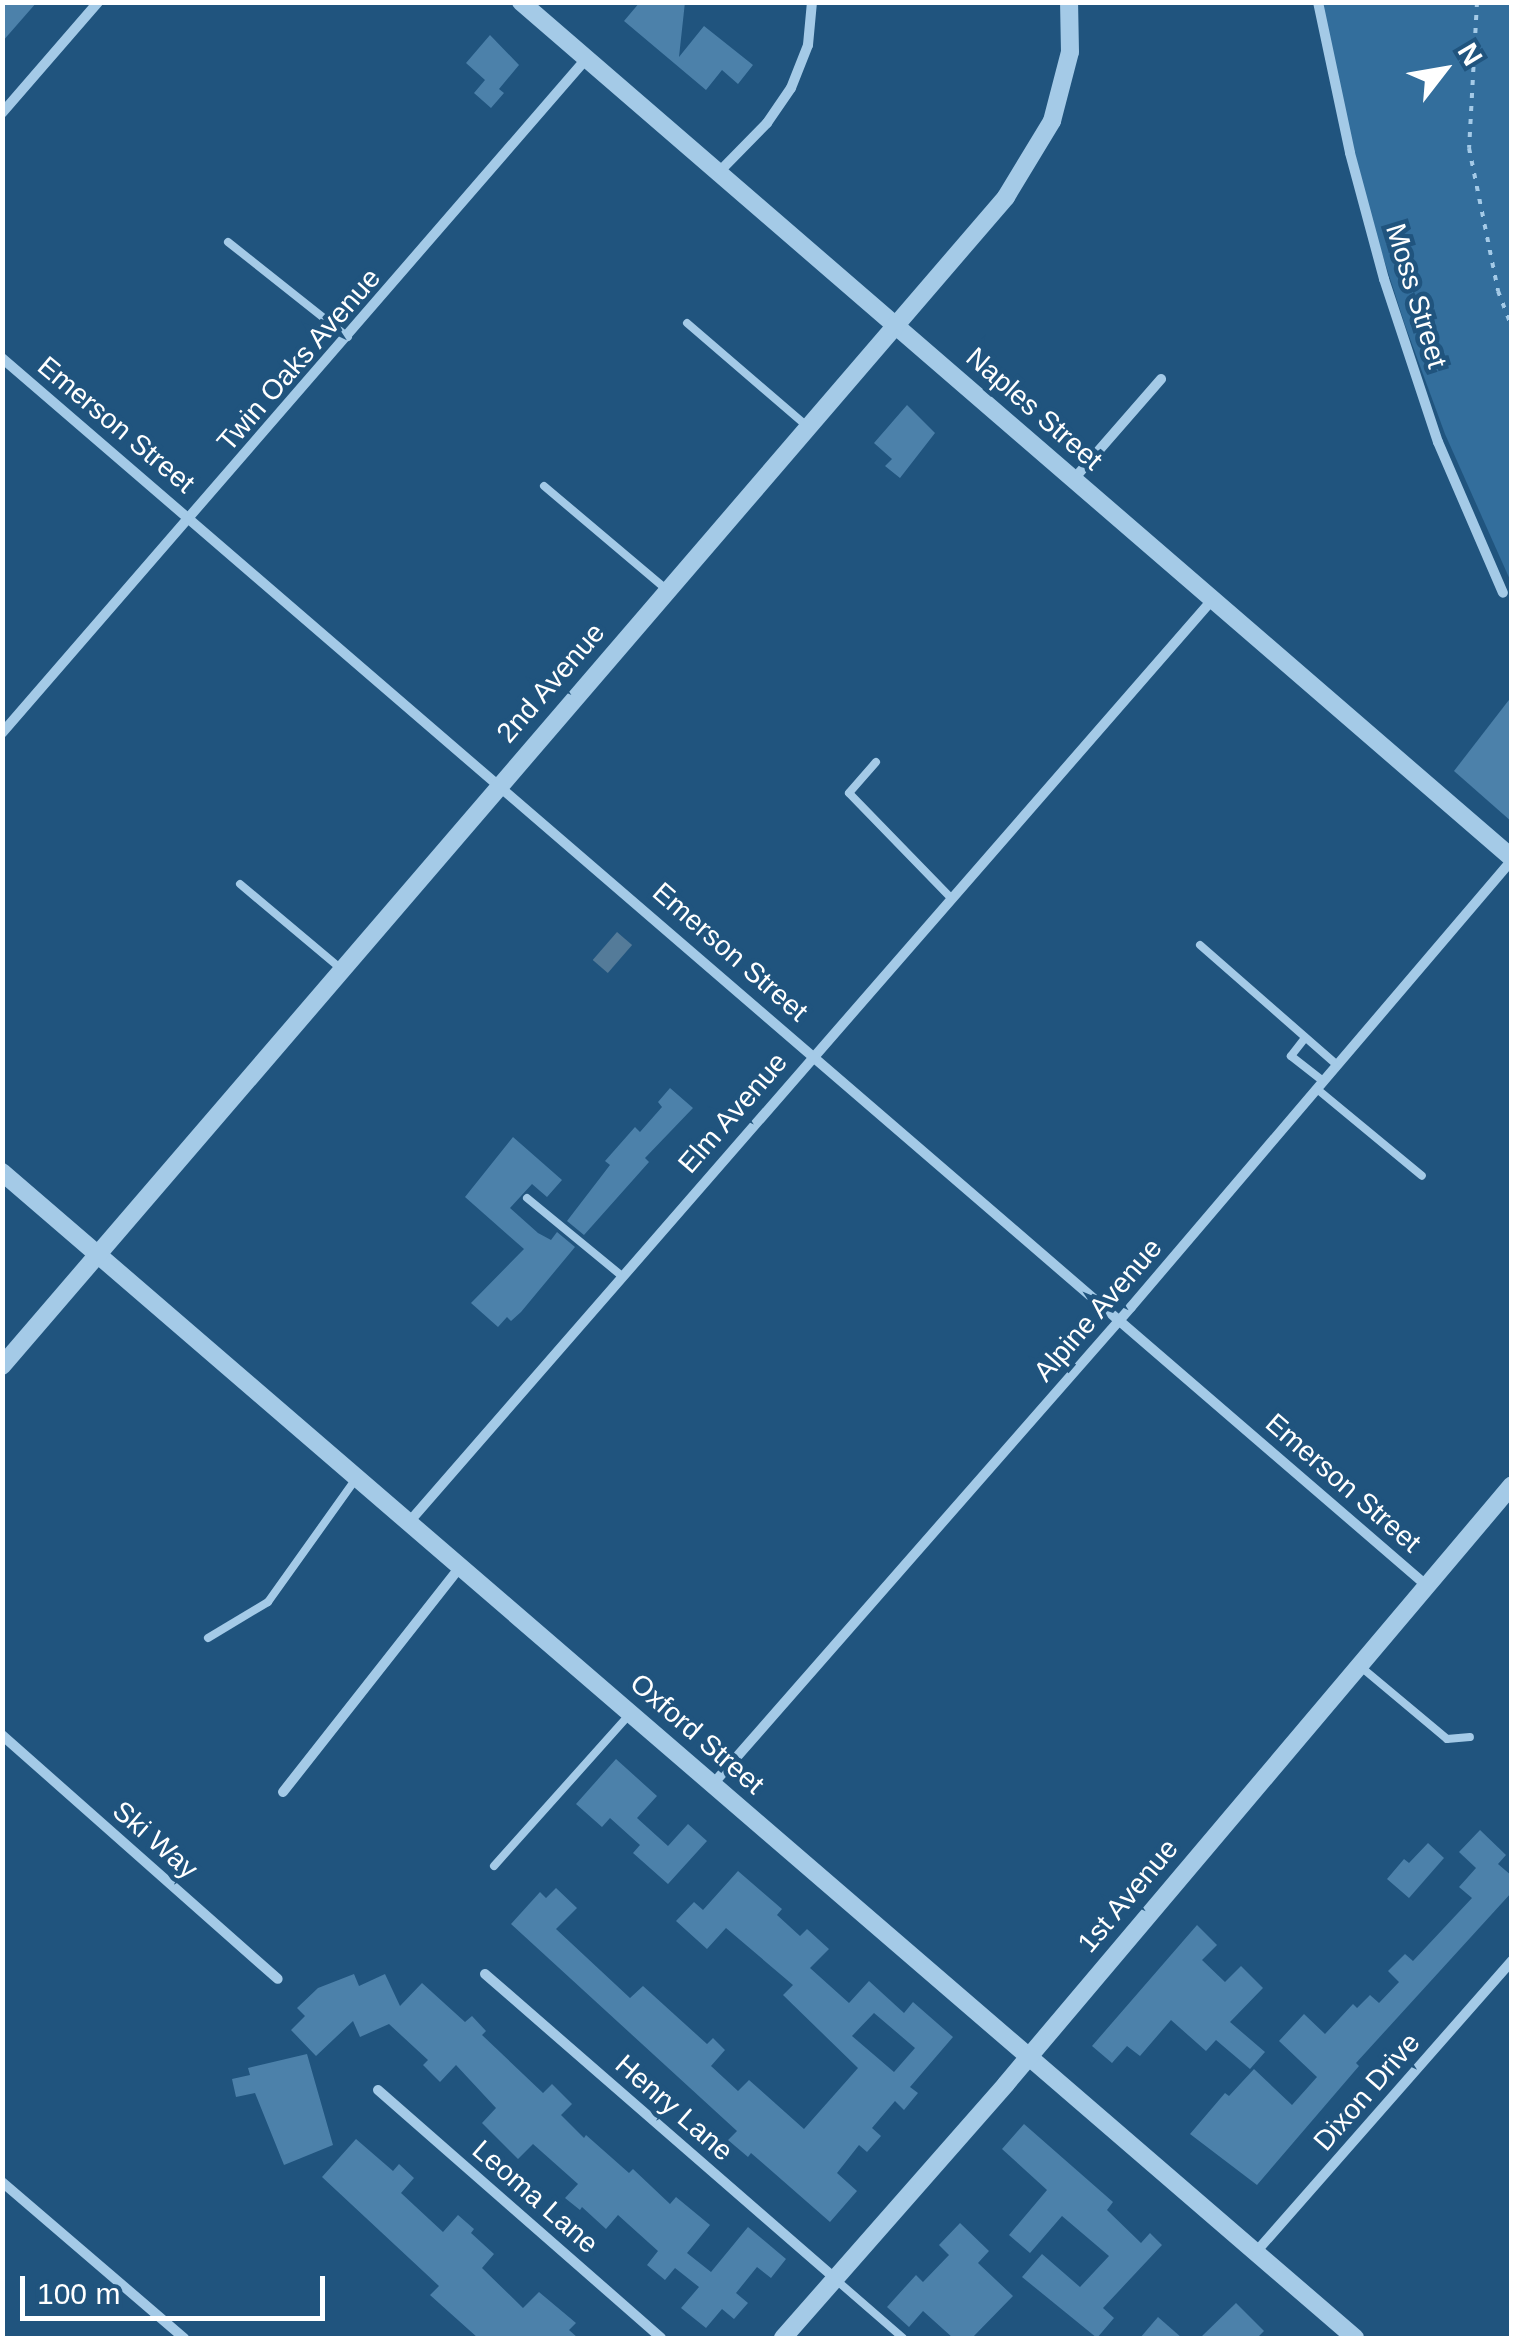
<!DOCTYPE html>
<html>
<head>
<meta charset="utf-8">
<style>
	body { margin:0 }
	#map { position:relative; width:1514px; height:2341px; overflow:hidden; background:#20547e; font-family:Arial,sans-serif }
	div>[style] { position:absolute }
	.green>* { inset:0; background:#336e9c }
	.water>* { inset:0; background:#547b99; transform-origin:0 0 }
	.building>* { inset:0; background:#4c81aa }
	.path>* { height:4px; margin-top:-2px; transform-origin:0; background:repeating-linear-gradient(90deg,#a4cae7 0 5px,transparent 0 13px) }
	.service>* { height:8px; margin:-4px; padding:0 4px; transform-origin:4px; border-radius:4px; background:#a4cae7 }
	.minor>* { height:10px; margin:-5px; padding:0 5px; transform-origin:5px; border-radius:5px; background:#a4cae7 }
	.tertiary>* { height:18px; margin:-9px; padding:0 9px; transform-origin:9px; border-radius:9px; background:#a4cae7 }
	span { translate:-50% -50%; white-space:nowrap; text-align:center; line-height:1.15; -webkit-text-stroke:9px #20547e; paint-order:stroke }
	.street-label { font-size:28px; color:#fff }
	.frame { position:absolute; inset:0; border:5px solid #fff; pointer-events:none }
	.north { position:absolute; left:1394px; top:20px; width:100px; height:100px; -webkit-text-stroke:8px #20547e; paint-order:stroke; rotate:59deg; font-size:28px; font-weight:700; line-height:40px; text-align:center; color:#fff }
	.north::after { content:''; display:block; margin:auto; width:35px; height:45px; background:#fff; clip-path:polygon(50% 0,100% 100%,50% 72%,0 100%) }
	.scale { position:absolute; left:20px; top:2276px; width:305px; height:45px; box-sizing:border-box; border:5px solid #fff; border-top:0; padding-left:12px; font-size:30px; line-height:35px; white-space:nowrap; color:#fff; -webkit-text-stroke:8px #20547e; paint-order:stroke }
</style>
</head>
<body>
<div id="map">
	<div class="green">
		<i style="clip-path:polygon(1318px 3px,1511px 3px,1511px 582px,1445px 434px,1405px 325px,1371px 219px)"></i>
	</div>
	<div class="water">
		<i style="left:617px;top:932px;width:20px;height:37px;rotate:41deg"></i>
	</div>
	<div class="building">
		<i style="clip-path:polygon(2px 2px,37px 2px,2px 42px)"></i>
		<i style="clip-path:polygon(640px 2px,685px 2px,679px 57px,704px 26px,753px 65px,738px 84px,722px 70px,706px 90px,624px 21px)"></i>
		<i style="clip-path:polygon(490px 35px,519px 65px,499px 89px,504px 93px,491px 108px,474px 93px,485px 80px,466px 63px)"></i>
		<i style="clip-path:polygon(907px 405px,935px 433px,900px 478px,885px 466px,892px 459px,874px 443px)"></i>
		<i style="clip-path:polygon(1512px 696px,1512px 822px,1454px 771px)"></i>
		<i style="clip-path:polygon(670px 1088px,693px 1108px,645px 1158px,649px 1162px,584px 1235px,567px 1221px,610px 1165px,605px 1161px,635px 1127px,640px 1132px,662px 1107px,658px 1102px)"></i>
		<i style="clip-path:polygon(513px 1137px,562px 1180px,547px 1197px,532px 1184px,510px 1208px,538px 1233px,551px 1240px,557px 1232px,575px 1247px,521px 1312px,511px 1321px,507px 1317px,498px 1327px,471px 1303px,524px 1249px,465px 1197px)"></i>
		<i style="clip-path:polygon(616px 1759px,657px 1796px,637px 1818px,668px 1846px,688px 1824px,707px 1841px,668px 1884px,633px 1853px,640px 1845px,610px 1818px,602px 1827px,576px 1804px)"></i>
		<i style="clip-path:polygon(1480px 1830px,1506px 1855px,1498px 1864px,1512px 1876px,1512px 1892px,1356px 2063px,1359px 2066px,1257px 2185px,1190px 2134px,1225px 2093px,1229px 2096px,1254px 2069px,1292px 2105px,1317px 2077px,1279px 2041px,1304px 2014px,1325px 2034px,1353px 2004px,1357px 2008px,1370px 1995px,1379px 2003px,1399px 1982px,1388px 1971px,1405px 1954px,1413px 1961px,1472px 1898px,1459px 1887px,1476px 1868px,1459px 1852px)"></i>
		<i style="clip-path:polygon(1428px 1843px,1444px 1858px,1409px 1898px,1387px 1879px,1404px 1859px,1409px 1863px)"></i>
		<i style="clip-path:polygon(evenodd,738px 1871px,782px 1909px,777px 1915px,800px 1936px,807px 1929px,829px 1949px,810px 1968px,849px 2003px,869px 1981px,904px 2013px,913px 2002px,953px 2037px,910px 2087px,918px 2093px,904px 2110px,895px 2101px,872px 2128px,881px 2136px,867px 2152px,859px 2145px,837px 2173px,857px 2191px,830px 2222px,751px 2153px,748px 2157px,728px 2140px,737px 2131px,511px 1924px,540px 1892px,546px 1898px,556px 1888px,577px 1908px,556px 1929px,630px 1998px,643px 1986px,707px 2044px,713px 2038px,725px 2050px,711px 2066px,738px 2091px,749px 2080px,804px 2129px,858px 2068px,783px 1995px,793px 1985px,726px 1928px,707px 1949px,676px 1921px,694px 1902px,703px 1910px,738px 1871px,874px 2013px,915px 2048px,894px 2072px,852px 2036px,874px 2013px)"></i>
		<i style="clip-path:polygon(1197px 1925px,1217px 1945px,1202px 1960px,1225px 1982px,1241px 1966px,1263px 1988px,1230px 2022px,1265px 2052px,1250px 2069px,1216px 2040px,1206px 2051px,1171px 2020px,1140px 2056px,1127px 2046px,1112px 2063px,1092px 2046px)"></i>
		<i style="clip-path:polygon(354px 1974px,359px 1986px,385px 1974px,400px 2006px,422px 1983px,465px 2022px,472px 2016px,486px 2031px,482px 2035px,543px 2093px,552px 2084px,572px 2104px,561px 2115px,584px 2138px,586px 2135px,629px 2173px,633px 2169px,670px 2204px,676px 2197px,710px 2225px,687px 2253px,711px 2272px,748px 2227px,786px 2259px,771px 2278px,757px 2267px,736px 2293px,748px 2303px,734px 2319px,722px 2309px,706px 2328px,681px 2308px,699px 2287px,675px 2268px,665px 2280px,647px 2265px,658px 2251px,618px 2215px,606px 2229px,582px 2207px,580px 2210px,565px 2198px,578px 2184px,533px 2144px,518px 2159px,482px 2123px,496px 2108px,456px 2065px,440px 2082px,423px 2065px,428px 2060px,389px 2024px,360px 2037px,353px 2021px,316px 2056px,291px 2030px,305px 2016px,297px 2008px,318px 1988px)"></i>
		<i style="clip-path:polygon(307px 2054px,333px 2145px,284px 2165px,255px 2093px,236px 2097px,232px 2079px,250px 2075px,248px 2068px)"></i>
		<i style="clip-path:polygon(1024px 2124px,1113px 2202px,1107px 2210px,1141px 2243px,1150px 2233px,1162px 2245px,1103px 2308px,1114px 2318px,1097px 2338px,1022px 2277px,1042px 2254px,1080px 2287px,1109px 2256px,1062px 2216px,1030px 2253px,1009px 2235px,1047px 2190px,1002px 2149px)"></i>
		<i style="clip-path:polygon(356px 2139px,393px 2171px,399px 2164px,414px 2178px,401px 2193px,443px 2232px,458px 2215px,474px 2229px,471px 2233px,494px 2254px,482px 2268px,523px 2308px,539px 2292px,576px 2323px,569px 2330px,578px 2338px,478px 2338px,430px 2295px,439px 2286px,322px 2177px)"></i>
		<i style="clip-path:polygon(960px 2223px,989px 2251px,978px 2263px,1013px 2296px,972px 2338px,953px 2338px,923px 2311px,909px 2327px,887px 2307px,916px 2275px,923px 2282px,949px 2255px,939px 2245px)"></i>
		<i style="clip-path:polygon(1236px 2303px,1264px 2331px,1257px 2338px,1200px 2338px)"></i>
		<i style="clip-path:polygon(1158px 2317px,1182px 2338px,1140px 2338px)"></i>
	</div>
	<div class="path">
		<i style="left:1477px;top:2px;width:146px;rotate:93.1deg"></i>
		<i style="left:1469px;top:148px;width:146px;rotate:78.5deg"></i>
		<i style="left:1498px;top:291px;width:39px;rotate:69deg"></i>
	</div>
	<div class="service">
		<i style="left:228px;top:242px;width:153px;rotate:38.4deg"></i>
		<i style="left:687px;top:323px;width:160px;rotate:40.7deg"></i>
		<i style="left:544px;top:486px;width:161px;rotate:40.2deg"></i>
		<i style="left:876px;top:762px;width:41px;rotate:131.1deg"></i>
		<i style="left:849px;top:793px;width:146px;rotate:45.8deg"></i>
		<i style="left:240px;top:884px;width:131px;rotate:40deg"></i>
		<i style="left:1200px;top:945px;width:182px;rotate:41.2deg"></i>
		<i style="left:1305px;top:1038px;width:23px;rotate:128deg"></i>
		<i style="left:1291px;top:1056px;width:41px;rotate:38deg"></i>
		<i style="left:1317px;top:1089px;width:136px;rotate:39.6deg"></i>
		<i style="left:527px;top:1198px;width:123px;rotate:39.4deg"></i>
		<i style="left:208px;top:1638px;width:70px;rotate:-31deg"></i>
		<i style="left:268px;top:1602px;width:150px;rotate:-54.5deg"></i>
		<i style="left:1361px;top:1667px;width:112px;rotate:39.9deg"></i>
		<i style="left:1447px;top:1739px;width:23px;rotate:-5deg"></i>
		<i style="left:494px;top:1866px;width:205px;rotate:-48.2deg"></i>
		<i style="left:835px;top:2279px;width:90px;rotate:40.9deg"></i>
	</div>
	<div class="minor">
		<i style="left:1318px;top:2px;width:154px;rotate:78deg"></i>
		<i style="left:1350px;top:153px;width:131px;rotate:74.9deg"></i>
		<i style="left:1384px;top:279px;width:172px;rotate:71.7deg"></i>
		<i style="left:1438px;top:442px;width:164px;rotate:66.7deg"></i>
		<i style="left:2px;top:113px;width:147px;rotate:-49.1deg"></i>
		<i style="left:719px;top:172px;width:69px;rotate:-45.6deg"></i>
		<i style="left:767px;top:123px;width:42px;rotate:-55.6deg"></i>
		<i style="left:791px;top:88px;width:46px;rotate:-68.4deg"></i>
		<i style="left:808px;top:45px;width:43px;rotate:-84.7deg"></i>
		<i style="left:2px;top:358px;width:1880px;rotate:40.75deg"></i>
		<i style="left:1073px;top:480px;width:134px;rotate:-48.9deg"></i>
		<i style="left:2px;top:733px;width:892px;rotate:-49.09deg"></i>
		<i style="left:410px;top:1521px;width:1221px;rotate:-48.95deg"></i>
		<i style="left:2px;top:1735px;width:368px;rotate:41.5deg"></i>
		<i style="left:713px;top:1784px;width:634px;rotate:-48.77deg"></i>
		<i style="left:1131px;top:1307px;width:587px;rotate:-49.56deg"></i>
		<i style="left:283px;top:1792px;width:288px;rotate:-51.8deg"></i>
		<i style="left:485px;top:1974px;width:461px;rotate:41deg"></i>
		<i style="left:378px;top:2090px;width:376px;rotate:41.2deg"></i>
		<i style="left:2px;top:2182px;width:240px;rotate:40.6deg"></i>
		<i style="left:1256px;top:2252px;width:388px;rotate:-48.7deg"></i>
	</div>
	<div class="tertiary">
		<i style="left:521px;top:2px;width:1310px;rotate:40.82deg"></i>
		<i style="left:2px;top:1172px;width:1786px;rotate:40.75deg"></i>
		<i style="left:2px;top:1366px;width:1541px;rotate:-49.34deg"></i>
		<i style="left:1006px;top:197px;width:89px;rotate:-58.8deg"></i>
		<i style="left:1052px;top:121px;width:71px;rotate:-75.4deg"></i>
		<i style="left:1070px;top:52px;width:50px;rotate:-91.1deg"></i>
		<i style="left:783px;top:2338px;width:338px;rotate:-48.7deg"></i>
		<i style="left:1006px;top:2084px;width:784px;rotate:-49.81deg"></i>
	</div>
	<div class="street-label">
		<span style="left:1416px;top:296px;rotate:73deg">Moss Street</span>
		<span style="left:299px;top:360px;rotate:-49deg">Twin Oaks Avenue</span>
		<span style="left:1034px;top:409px;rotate:41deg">Naples Street</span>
		<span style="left:116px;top:425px;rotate:40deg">Emerson Street</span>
		<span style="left:551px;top:683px;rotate:-49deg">2nd Avenue</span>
		<span style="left:730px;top:952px;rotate:41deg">Emerson Street</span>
		<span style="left:733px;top:1113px;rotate:-49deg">Elm Avenue</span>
		<span style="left:1098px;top:1310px;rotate:-49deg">Alpine Avenue</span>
		<span style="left:1343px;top:1483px;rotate:41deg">Emerson Street</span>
		<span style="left:697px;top:1734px;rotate:41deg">Oxford Street</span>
		<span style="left:155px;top:1840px;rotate:41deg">Ski Way</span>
		<span style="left:1128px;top:1896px;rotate:-50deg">1st Avenue</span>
		<span style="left:1367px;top:2092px;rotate:-49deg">Dixon Drive</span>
		<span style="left:674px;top:2108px;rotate:41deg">Henry Lane</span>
		<span style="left:535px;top:2197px;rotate:41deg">Leoma Lane</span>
	</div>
	<div class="frame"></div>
	<div class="north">N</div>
	<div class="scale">100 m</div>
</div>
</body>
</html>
